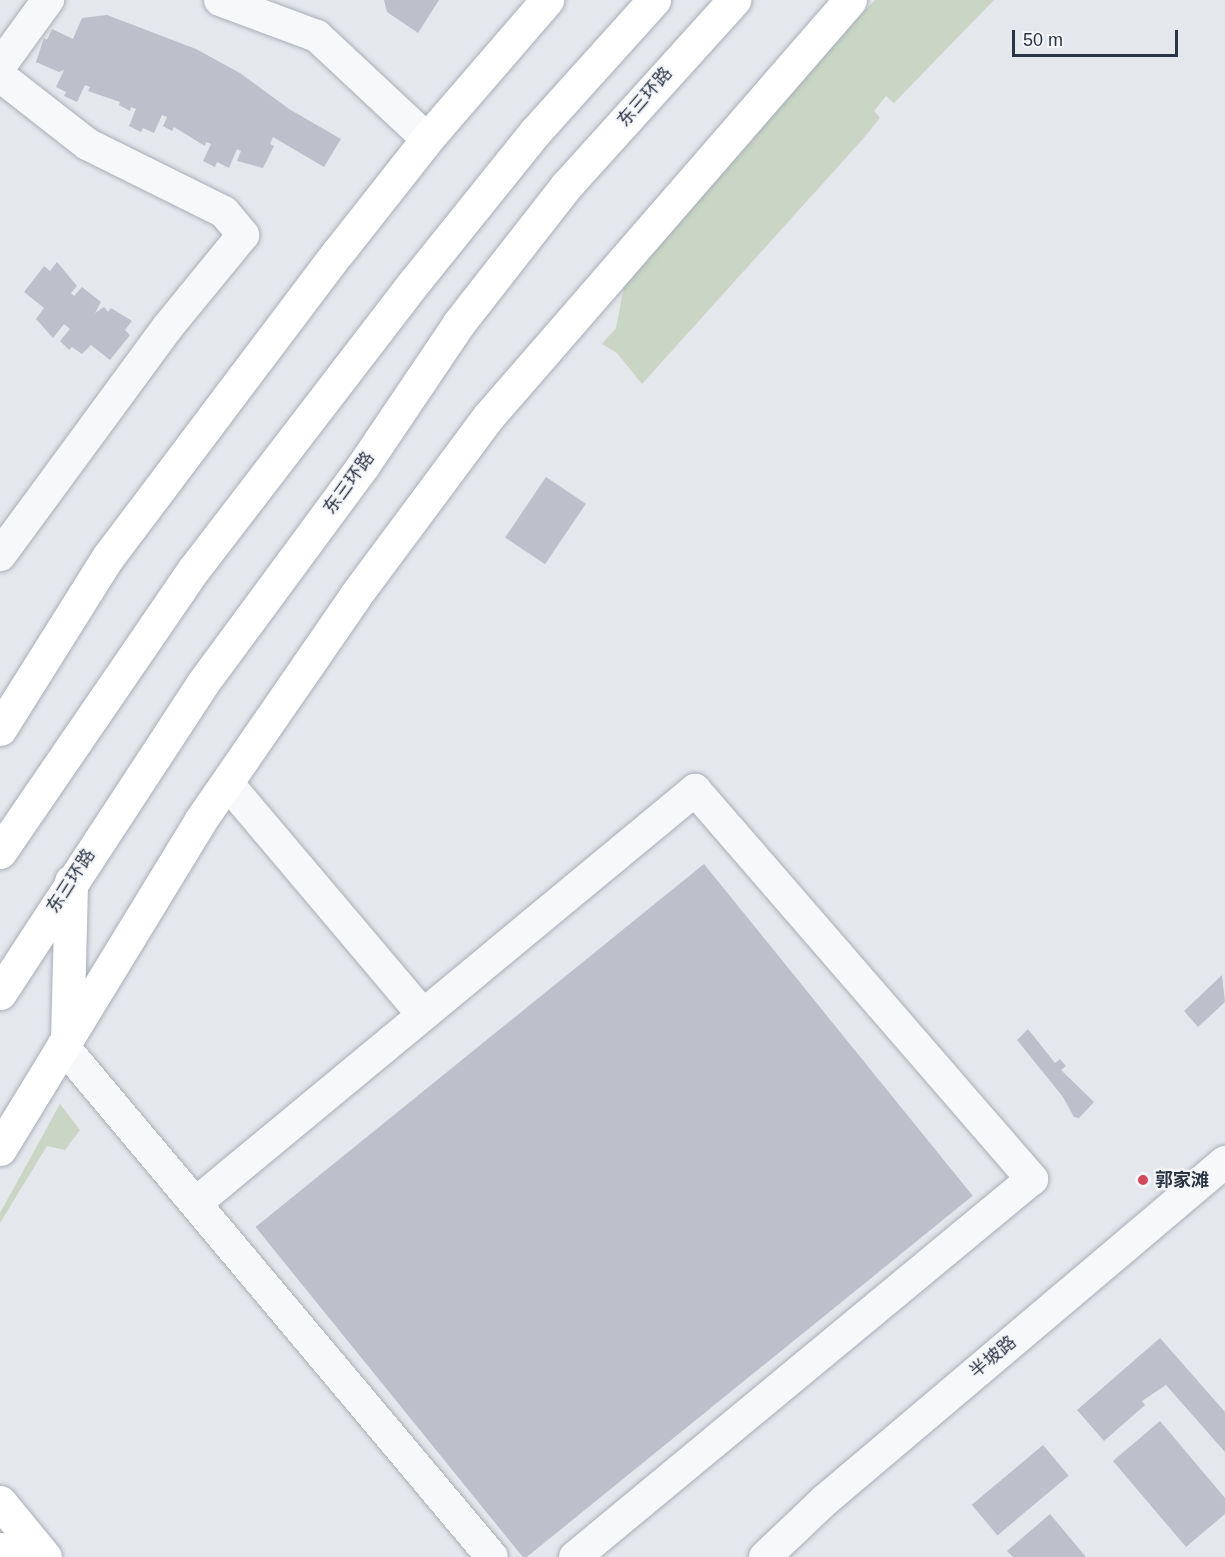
<!DOCTYPE html>
<html>
<head>
<meta charset="utf-8">
<style>
	body { margin:0 }
	#map { position:relative; width:1225px; height:1557px; overflow:hidden; background:#e4e7ec; font-family:Arial,"Noto Sans SC",sans-serif }
	div>[style] { position:absolute }
	.green>* { inset:0; background:#c9d6c5 }
	.building>* { inset:0; background:#bbc0ca; transform-origin:0 0 }
	.roads { filter:drop-shadow(0 0 2px #a9aeb7) drop-shadow(0 0 2px #a9aeb7) }
	.minor>* { height:32px; margin:-16px; padding:0 16px; transform-origin:16px; border-radius:16px; background:#f7f8fa }
	.major>* { height:33px; margin:-16.5px; padding:0 16.5px; transform-origin:16.5px; border-radius:16.5px; background:#fff }
	.highway>* { height:33px; margin:-16.5px; padding:0 16.5px; transform-origin:16.5px; border-radius:16.5px; background:#fff }
	.dots>* { width:16px; height:16px; translate:-50% -50%; box-sizing:border-box; border:3px solid #f4f6f9; border-radius:50% }
	span { translate:-50% -50%; white-space:nowrap; text-align:center; line-height:1.15; -webkit-text-stroke:4.5px #f4f6f9; paint-order:stroke }
	.street-label { font-size:18px; color:#2b3445 }
	.poi-label { font-size:18px; color:#2b3445; font-weight:700 }
	.left { translate:0 -50%; text-align:left }
	.scale { position:absolute; left:1012px; top:30px; width:166px; height:27px; box-sizing:border-box; border:3px solid #2b3445; border-top:0; padding-left:8px; font-size:18px; line-height:21px; white-space:nowrap; color:#2b3445; -webkit-text-stroke:4px #f4f6f9; paint-order:stroke }
</style>
</head>
<body>
<div id="map">
	<div class="green">
		<i style="clip-path:polygon(875px 0,994px 0,894px 103px,886px 96px,874px 111px,880px 118px,862px 140px,642px 384px,617px 353px,602px 344px,616px 328px,624px 286px,795px 84px)"></i>
		<i style="clip-path:polygon(60px 1104px,80px 1130px,65px 1150px,47px 1146px,0 1223px,0 1213px)"></i>
	</div>
	<div class="building">
		<i style="clip-path:polygon(384px 0,439px 0,418px 33px,387px 12px)"></i>
		<i style="clip-path:polygon(107px 15px,196px 49px,240px 73px,289px 109px,341px 139px,324px 167px,273px 137px,270px 144px,274px 146px,263px 168px,237px 161px,241px 151px,237px 149px,229px 168px,217px 162px,215px 167px,203px 161px,211px 144px,206px 142px,205px 146px,174px 127px,172px 131px,163px 126px,167px 117px,162px 115px,154px 133px,143px 128px,141px 132px,129px 126px,136px 109px,131px 107px,130px 111px,119px 105px,120px 102px,88px 91px,90px 87px,85px 85px,77px 102px,64px 96px,66px 92px,56px 87px,64px 70px,59px 72px,36px 62px,44px 38px,47px 40px,52px 29px,73px 39px,82px 18px)"></i>
		<i style="clip-path:polygon(57px 262px,77px 286px,71px 293px,74px 296px,82px 287px,101px 302px,95px 313px,104px 307px,108px 312px,111px 308px,132px 321px,125px 330px,130px 335px,110px 360px,91px 345px,82px 354px,72px 347px,69px 350px,60px 341px,70px 329px,64px 324px,53px 338px,36px 319px,44px 308px,24px 292px,44px 266px,50px 271px)"></i>
		<i style="left:546px;top:477px;width:48px;height:73px;rotate:34deg"></i>
		<i style="left:704px;top:864px;width:427px;height:577px;rotate:51deg"></i>
		<i style="clip-path:polygon(1222px 975px,1225px 1002px,1198px 1027px,1184px 1011px)"></i>
		<i style="clip-path:polygon(1028px 1029px,1055px 1063px,1060px 1059px,1066px 1066px,1061px 1070px,1094px 1102px,1079px 1118px,1074px 1117px,1063px 1097px,1017px 1040px)"></i>
		<i style="clip-path:polygon(1160px 1338px,1225px 1412px,1225px 1452px,1166px 1385px,1142px 1401px,1145px 1405px,1104px 1441px,1077px 1410px)"></i>
		<i style="clip-path:polygon(1160px 1421px,1225px 1498px,1225px 1514px,1186px 1547px,1113px 1461px)"></i>
		<i style="left:1043px;top:1445px;width:40px;height:93px;rotate:50deg"></i>
		<i style="clip-path:polygon(1050px 1514px,1086px 1557px,1013px 1557px,1007px 1551px)"></i>
	</div>
	<div class="roads">
		<div class="minor">
			<i style="left:220px;top:0;width:103px;rotate:20.4deg"></i>
			<i style="left:317px;top:36px;width:151px;rotate:43.1deg"></i>
			<i style="left:0;top:66px;width:82px;rotate:-54deg"></i>
			<i style="left:0;top:76px;width:110px;rotate:38deg"></i>
			<i style="left:87px;top:144px;width:153px;rotate:26.4deg"></i>
			<i style="left:224px;top:212px;width:30px;rotate:50deg"></i>
			<i style="left:243px;top:235px;width:120px;rotate:129.3deg"></i>
			<i style="left:167px;top:328px;width:282px;rotate:126.3deg"></i>
			<i style="left:228px;top:784px;width:302px;rotate:49.8deg"></i>
			<i style="left:63px;top:1046px;width:667px;rotate:49.99deg"></i>
			<i style="left:196px;top:1203px;width:648px;rotate:-39.61deg"></i>
			<i style="left:695px;top:790px;width:515px;rotate:49.1deg"></i>
			<i style="left:1032px;top:1179px;width:593px;rotate:140.4deg"></i>
			<i style="left:765px;top:1557px;width:81px;rotate:-43.5deg"></i>
			<i style="left:824px;top:1501px;width:525px;rotate:-40.21deg"></i>
		</div>
		<div class="major">
			<i style="left:0;top:729px;width:203px;rotate:-57.9deg"></i>
			<i style="left:108px;top:557px;width:383px;rotate:-53deg"></i>
			<i style="left:339px;top:251px;width:142px;rotate:-51.8deg"></i>
			<i style="left:427px;top:139px;width:184px;rotate:-49.2deg"></i>
			<i style="left:0;top:1149px;width:384px;rotate:-58.6deg"></i>
			<i style="left:200px;top:821px;width:273px;rotate:-55.4deg"></i>
			<i style="left:355px;top:596px;width:223px;rotate:-53.4deg"></i>
			<i style="left:488px;top:417px;width:552px;rotate:-49.04deg"></i>
			<i style="left:0;top:1502px;width:71px;rotate:50.7deg"></i>
			<i style="left:0;top:1549px;width:11px;rotate:49deg"></i>
		</div>
		<div class="highway">
			<i style="left:0;top:852px;width:343px;rotate:-55.6deg"></i>
			<i style="left:194px;top:569px;width:364px;rotate:-52.5deg"></i>
			<i style="left:416px;top:280px;width:190px;rotate:-51.2deg"></i>
			<i style="left:535px;top:132px;width:178px;rotate:-48deg"></i>
			<i style="left:0;top:993px;width:369px;rotate:-56.8deg"></i>
			<i style="left:202px;top:684px;width:273px;rotate:-53.6deg"></i>
			<i style="left:364px;top:464px;width:170px;rotate:-56deg"></i>
			<i style="left:459px;top:323px;width:174px;rotate:-52deg"></i>
			<i style="left:566px;top:186px;width:251px;rotate:-47.9deg"></i>
			<i style="left:67px;top:1039px;width:158px;rotate:-88.5deg"></i>
		</div>
	</div>
	<div class="dots">
		<i style="left:1143px;top:1180px;background:#d1495b"></i>
	</div>
	<div class="street-label">
		<span style="left:645px;top:97px;rotate:-49deg">东三环路</span>
		<span style="left:349px;top:483px;rotate:-54deg">东三环路</span>
		<span style="left:71px;top:881px;rotate:-57deg">东三环路</span>
		<span style="left:993px;top:1357px;rotate:-40deg">半坡路</span>
	</div>
	<div class="poi-label">
		<span class="left" style="left:1155px;top:1180px">郭家滩</span>
	</div>
	<div class="scale">50 m</div>
</div>
</body>
</html>
